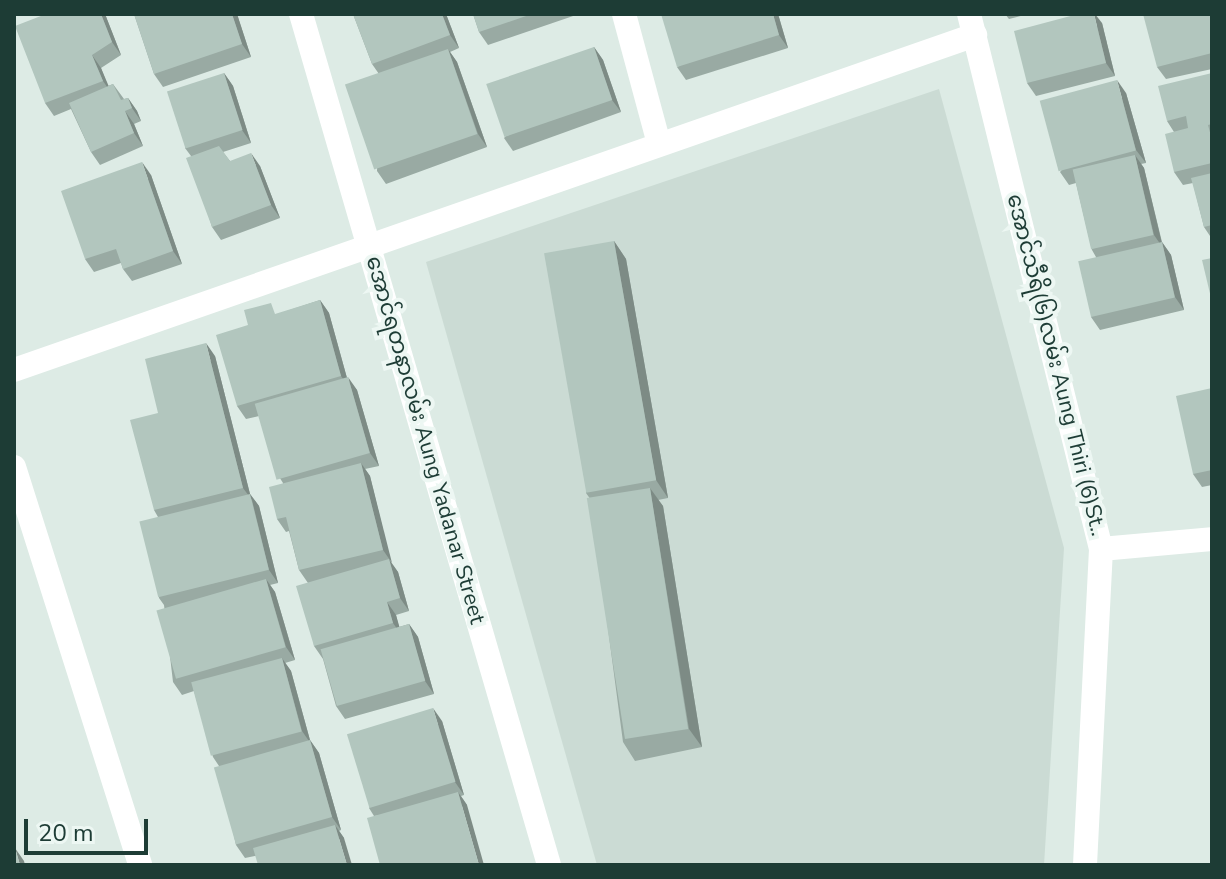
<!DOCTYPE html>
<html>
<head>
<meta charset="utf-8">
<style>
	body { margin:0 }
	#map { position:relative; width:1226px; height:879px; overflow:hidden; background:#ddebe5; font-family:"Nunito Sans","Noto Sans Myanmar",sans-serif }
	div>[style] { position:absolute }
	.built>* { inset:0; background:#cbdbd4 }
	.minor>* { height:24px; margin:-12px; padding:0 12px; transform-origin:12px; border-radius:12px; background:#fff }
	.wall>* { inset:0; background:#99aaa3 }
	.shaded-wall>* { inset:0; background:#7d8b85 }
	.building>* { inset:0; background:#b2c6be; transform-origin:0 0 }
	span { translate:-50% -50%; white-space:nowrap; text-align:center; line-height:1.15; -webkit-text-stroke:8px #edf7f3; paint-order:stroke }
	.street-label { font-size:22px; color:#1d3c35 }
	.frame { position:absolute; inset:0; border:16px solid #1d3c35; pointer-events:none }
	.scale { position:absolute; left:24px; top:819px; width:124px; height:36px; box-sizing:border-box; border:4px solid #1d3c35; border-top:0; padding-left:10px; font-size:24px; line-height:28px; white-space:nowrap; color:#1d3c35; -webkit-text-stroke:6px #edf7f3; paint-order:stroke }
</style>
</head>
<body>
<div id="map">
	<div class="built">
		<i style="clip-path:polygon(939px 89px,1064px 548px,1044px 865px,597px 865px,426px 262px)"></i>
	</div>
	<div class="minor">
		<i style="left:301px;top:14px;width:886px;rotate:73.75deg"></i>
		<i style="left:624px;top:14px;width:135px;rotate:74.9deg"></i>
		<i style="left:969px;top:14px;width:551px;rotate:76.14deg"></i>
		<i style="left:1101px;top:549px;width:316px;rotate:92.9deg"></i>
		<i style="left:14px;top:370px;width:1018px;rotate:-19.22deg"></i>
		<i style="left:14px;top:467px;width:417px;rotate:72.4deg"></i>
		<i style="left:1101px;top:549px;width:111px;rotate:-5.1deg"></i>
	</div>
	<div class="wall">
		<i style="clip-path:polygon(46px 14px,105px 14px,121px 55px,101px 68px,108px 86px,113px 84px,124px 99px,128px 98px,137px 111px,141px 121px,134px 124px,143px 146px,100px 165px,91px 152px,71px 109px,54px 116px,45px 103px)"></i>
		<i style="clip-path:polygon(134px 14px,237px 14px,251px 57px,163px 87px,154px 74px)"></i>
		<i style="clip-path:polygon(353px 14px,446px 14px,459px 48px,450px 52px,457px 62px,487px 147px,386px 184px,377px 171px,379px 74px,372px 64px)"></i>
		<i style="clip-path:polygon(473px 14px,579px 14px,488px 45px,479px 32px)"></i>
		<i style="clip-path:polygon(778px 14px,788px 48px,686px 80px,677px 67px)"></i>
		<i style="clip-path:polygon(1005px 14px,1028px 14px,1009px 19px)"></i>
		<i style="clip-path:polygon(1212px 14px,1212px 69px,1166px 79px,1157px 67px)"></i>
		<i style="clip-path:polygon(1102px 23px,1115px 76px,1036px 96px,1027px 83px)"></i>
		<i style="clip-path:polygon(594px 47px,603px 60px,621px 112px,513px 151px,504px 138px)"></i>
		<i style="clip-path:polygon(224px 73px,233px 86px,251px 143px,223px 152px,230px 161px,260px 166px,280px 218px,221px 240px,212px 227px,191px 156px,185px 148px)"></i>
		<i style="clip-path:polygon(1212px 73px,1212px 239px,1204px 227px,1193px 183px,1183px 185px,1174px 172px,1174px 132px,1167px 121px)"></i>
		<i style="clip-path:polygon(1126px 93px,1146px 163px,1141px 164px,1144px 168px,1162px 242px,1171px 255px,1184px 310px,1100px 330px,1091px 317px,1096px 257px,1092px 250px,1076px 183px,1069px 185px,1060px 172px)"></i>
		<i style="clip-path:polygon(151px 175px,182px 264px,132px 281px,123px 269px,121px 263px,94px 272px,85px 259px)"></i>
		<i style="clip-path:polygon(614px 241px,626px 259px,668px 498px,658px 500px,663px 506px,702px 747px,635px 761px,623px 742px,591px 500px,586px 493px)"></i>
		<i style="clip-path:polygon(320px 300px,329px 313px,347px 378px,357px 390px,379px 466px,365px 469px,370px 476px,391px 563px,398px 572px,409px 611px,396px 615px,399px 627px,409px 624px,418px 637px,434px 694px,345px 719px,336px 706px,323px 659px,314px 646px,308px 583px,299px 570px,289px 531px,286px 532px,277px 519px,283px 483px,278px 475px,259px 416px,246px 419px,237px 406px,248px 325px,278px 314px)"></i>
		<i style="clip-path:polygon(215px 356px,250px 494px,259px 506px,278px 583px,270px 585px,275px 592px,295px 660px,285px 663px,291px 671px,310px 740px,319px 753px,341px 830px,339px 831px,344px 838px,245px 858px,236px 845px,219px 766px,213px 757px,194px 691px,182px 695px,173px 682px,164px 605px,159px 598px,158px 517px,154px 510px,158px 413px)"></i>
		<i style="clip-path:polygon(1212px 388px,1212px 485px,1202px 487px,1193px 474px)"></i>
		<i style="clip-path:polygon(442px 721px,464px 795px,461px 796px,467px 805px,374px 816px,369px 808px)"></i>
	</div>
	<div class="shaded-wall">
		<i style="clip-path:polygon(101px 14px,105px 14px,121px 55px,112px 42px)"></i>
		<i style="clip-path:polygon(232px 14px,237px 14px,251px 57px,242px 44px)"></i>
		<i style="clip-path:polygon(442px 14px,446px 14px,459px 48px,450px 35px)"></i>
		<i style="clip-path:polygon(773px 14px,778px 14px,788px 48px,779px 35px)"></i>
		<i style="clip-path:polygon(1094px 14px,1095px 14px,1102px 23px,1115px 76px,1106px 63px)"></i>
		<i style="clip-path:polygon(594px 47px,603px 60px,621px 112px,612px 100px)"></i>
		<i style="clip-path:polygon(448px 49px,457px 62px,487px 147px,478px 134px)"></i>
		<i style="clip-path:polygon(92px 55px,101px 68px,112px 94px,103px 81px)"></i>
		<i style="clip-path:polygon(224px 73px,233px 86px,251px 143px,242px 130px)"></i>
		<i style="clip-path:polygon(1117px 80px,1126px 93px,1146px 163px,1136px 150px)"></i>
		<i style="clip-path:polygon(128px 98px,137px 111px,141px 121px,132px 108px)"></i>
		<i style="clip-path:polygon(125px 111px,134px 124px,143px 146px,134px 133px)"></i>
		<i style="clip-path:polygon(251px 153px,260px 166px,280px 218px,271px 205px)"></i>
		<i style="clip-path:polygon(1135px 155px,1144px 168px,1163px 248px,1154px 235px)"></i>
		<i style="clip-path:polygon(142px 162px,151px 175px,182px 264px,173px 251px)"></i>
		<i style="clip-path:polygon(614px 241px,626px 259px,668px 498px,656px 480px)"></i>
		<i style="clip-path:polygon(1162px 242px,1171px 255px,1184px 310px,1175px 297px)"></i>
		<i style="clip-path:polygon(320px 300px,329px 313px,350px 389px,341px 376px)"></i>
		<i style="clip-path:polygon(206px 343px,215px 356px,250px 494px,259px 506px,278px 583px,269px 570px,252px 500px,243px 488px)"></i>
		<i style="clip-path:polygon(348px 377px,357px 390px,379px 466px,370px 453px)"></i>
		<i style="clip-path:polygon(361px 463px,370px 476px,392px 563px,383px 550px)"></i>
		<i style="clip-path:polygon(650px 488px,663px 506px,702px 747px,689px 729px)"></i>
		<i style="clip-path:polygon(389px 559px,398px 572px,409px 611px,400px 598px)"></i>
		<i style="clip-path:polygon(266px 579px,275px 592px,295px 660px,286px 647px)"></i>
		<i style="clip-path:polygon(387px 602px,396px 615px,402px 636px,393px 623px)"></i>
		<i style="clip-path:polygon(409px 624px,418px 637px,434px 694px,425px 681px)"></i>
		<i style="clip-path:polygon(282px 658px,291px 671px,311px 744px,302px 731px)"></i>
		<i style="clip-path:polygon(433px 708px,442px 721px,464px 795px,455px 782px)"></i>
		<i style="clip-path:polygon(310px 740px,319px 753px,341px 830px,332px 817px)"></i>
		<i style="clip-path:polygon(458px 792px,467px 805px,484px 865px,479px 865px)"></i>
		<i style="clip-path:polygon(335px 825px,344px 838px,352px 865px,347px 865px)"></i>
		<i style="clip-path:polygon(15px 848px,24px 861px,25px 865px,20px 865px)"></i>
	</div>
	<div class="building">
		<i style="clip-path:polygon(46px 14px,101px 14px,112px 42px,92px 55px,103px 81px,45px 103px,15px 26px)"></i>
		<i style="clip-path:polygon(134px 14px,232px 14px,242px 44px,154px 74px)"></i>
		<i style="clip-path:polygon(353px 14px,442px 14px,450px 35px,372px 64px)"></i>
		<i style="clip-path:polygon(473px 14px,532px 14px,479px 32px)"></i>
		<i style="clip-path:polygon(661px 14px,773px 14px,779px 35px,677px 67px)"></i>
		<i style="clip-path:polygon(1078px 14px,1094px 14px,1106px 63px,1027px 83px,1014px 31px)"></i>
		<i style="clip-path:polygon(1143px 14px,1212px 14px,1212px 53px,1157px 67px)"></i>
		<i style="left:594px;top:47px;width:56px;height:114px;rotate:71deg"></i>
		<i style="left:448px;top:49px;width:90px;height:109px;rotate:71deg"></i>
		<i style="left:224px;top:73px;width:60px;height:60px;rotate:72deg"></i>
		<i style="clip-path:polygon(1212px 73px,1212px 124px,1208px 125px,1212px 140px,1212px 163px,1174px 172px,1165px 134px,1188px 128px,1186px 116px,1167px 121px,1158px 86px)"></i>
		<i style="left:1117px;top:80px;width:73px;height:80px;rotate:75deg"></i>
		<i style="clip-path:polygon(113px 84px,121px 100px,128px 98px,132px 108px,125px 111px,134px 133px,91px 152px,69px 103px)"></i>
		<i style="clip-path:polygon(219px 146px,230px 161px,251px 153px,271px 205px,212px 227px,186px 158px)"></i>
		<i style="left:1135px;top:155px;width:82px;height:64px;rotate:77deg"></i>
		<i style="clip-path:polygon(142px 162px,173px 251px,123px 269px,116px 249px,85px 259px,61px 191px)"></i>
		<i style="clip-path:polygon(1212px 173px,1212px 225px,1204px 227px,1191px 178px)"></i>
		<i style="left:614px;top:241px;width:243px;height:71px;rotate:80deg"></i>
		<i style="left:1162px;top:242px;width:57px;height:86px;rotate:77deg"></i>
		<i style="clip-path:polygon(1212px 258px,1212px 302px,1202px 260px)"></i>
		<i style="clip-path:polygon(320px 300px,341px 376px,237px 406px,216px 335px,248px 325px,244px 310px,271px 303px,275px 314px)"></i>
		<i style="clip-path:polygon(206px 343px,243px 488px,154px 510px,130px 420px,158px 413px,145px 359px)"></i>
		<i style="left:348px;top:377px;width:79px;height:97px;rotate:74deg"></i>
		<i style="clip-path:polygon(1212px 388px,1212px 470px,1193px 474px,1176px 396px)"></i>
		<i style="clip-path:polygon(361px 463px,383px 550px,299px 570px,286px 517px,277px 519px,269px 487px)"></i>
		<i style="left:650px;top:488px;width:244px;height:64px;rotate:81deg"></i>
		<i style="left:250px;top:494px;width:78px;height:114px;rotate:76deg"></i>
		<i style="clip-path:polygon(389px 559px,400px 598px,387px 602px,393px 623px,314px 646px,296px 586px)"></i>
		<i style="left:266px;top:579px;width:71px;height:114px;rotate:74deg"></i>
		<i style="left:409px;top:624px;width:59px;height:92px;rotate:74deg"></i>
		<i style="left:282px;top:658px;width:76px;height:94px;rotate:75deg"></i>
		<i style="left:433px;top:708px;width:77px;height:90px;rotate:73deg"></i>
		<i style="left:310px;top:740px;width:80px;height:100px;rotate:74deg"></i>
		<i style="clip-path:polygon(458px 792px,479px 865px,380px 865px,367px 818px)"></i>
		<i style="clip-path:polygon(335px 825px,347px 865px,258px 865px,253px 848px)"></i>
		<i style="clip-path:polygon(14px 848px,15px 848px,20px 865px,14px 865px)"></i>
	</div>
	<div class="street-label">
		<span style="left:1056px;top:365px;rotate:76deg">အောင်သီရိ(၆)လမ်း Aung Thiri (6)St..</span>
		<span style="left:425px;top:440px;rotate:74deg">အောင်ရတနာလမ်း Aung Yadanar Street</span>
	</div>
	<div class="frame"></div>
	<div class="scale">20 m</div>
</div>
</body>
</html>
